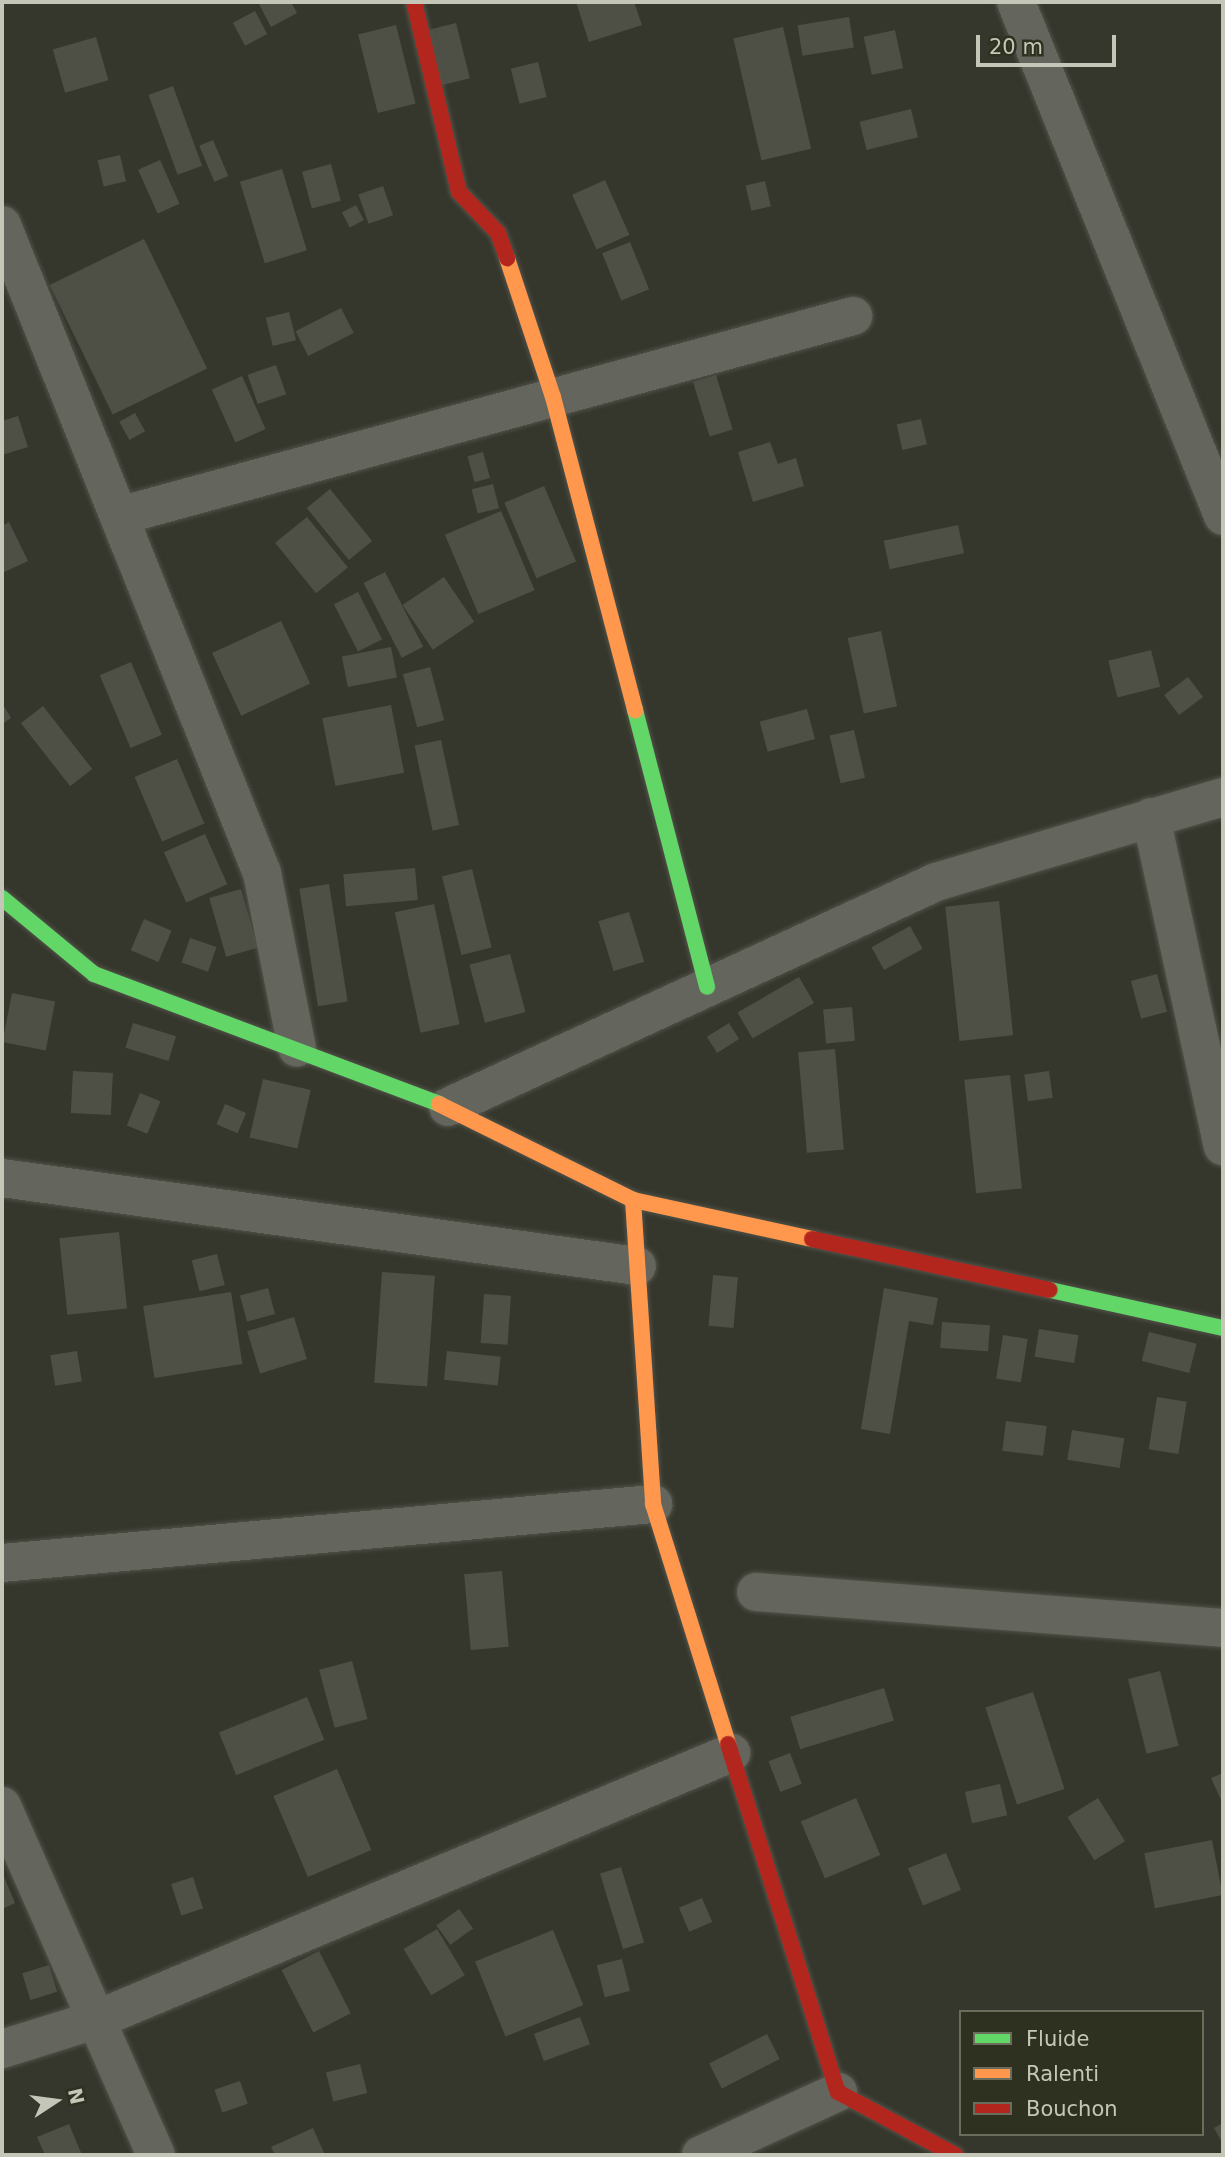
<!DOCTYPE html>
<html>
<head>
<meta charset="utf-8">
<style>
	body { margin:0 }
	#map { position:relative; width:1225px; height:2157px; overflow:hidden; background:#36372c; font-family:"DejaVu Sans",sans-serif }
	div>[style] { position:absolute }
	.building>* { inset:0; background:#4e5046; transform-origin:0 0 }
	.roads { filter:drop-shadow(0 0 2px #51524a) drop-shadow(0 0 2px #51524a) }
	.street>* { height:38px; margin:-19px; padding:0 19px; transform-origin:19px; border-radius:19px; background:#64655c }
	.fast>* { height:16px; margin:-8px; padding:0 8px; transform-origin:8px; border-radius:8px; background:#63d668 }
	.slow>* { height:16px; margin:-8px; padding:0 8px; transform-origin:8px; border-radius:8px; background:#ff974d }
	.jam>* { height:16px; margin:-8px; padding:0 8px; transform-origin:8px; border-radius:8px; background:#b3261e }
	span { translate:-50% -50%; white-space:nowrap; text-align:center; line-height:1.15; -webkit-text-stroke:5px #2f3120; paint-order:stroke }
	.frame { position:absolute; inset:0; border:4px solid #c4c7b7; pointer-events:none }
	.legend { position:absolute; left:959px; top:2010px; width:245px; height:126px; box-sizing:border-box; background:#2f3120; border:2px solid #6b6d5c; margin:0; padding:9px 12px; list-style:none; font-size:21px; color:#c4c7b7 }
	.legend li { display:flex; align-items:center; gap:14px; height:35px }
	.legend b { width:35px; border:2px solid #6b6d5c }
	.north { position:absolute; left:21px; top:2066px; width:70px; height:70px; -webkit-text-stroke:5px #2f3120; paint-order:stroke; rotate:77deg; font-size:19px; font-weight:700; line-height:28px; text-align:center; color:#c4c7b7 }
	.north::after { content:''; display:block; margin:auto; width:24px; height:32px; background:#c4c7b7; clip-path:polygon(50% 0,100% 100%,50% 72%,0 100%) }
	.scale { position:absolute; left:976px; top:35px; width:140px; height:32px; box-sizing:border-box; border:4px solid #c4c7b7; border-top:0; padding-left:9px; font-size:21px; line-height:24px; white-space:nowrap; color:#c4c7b7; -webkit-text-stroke:5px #2f3120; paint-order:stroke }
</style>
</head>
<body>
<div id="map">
	<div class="building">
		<i style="clip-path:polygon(258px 2px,291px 2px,297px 13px,271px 27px)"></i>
		<i style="clip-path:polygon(576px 2px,634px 2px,642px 25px,589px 42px)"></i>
		<i style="left:255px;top:11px;width:26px;height:25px;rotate:62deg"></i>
		<i style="left:849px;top:17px;width:31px;height:52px;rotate:81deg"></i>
		<i style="left:456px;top:23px;width:57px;height:30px;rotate:76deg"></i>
		<i style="left:396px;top:25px;width:81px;height:39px;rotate:76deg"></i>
		<i style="left:783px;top:27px;width:125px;height:51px;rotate:77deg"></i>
		<i style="left:895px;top:30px;width:39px;height:32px;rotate:78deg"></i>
		<i style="left:96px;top:37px;width:45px;height:45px;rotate:74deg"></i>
		<i style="left:538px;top:62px;width:36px;height:28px;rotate:76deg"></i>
		<i style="left:173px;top:86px;width:85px;height:26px;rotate:70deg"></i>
		<i style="left:911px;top:109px;width:29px;height:53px;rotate:76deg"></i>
		<i style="left:213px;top:140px;width:39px;height:15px;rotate:67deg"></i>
		<i style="left:120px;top:155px;width:27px;height:23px;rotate:77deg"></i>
		<i style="left:160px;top:160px;width:48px;height:24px;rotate:66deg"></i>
		<i style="left:331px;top:164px;width:38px;height:30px;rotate:75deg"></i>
		<i style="left:282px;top:169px;width:85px;height:44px;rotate:73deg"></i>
		<i style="left:605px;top:180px;width:60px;height:36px;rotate:66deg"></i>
		<i style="left:765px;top:181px;width:26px;height:20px;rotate:77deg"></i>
		<i style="left:383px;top:186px;width:31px;height:26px;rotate:71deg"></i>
		<i style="left:356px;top:205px;width:17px;height:16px;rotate:62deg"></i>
		<i style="left:144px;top:239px;width:144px;height:105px;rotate:64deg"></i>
		<i style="left:630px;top:242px;width:51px;height:30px;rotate:68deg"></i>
		<i style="left:341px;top:308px;width:28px;height:51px;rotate:63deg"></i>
		<i style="left:289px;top:312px;width:29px;height:24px;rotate:76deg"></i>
		<i style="left:276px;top:365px;width:31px;height:30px;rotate:71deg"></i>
		<i style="left:716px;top:375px;width:57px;height:24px;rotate:73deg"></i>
		<i style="left:242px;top:376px;width:58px;height:33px;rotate:66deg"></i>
		<i style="left:135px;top:413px;width:21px;height:18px;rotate:61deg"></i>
		<i style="clip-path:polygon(18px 416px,28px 447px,2px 455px,2px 421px)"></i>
		<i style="left:921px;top:419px;width:26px;height:25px;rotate:77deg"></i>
		<i style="clip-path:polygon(770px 442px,778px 464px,796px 458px,804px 486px,753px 502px,738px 452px)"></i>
		<i style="left:483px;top:452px;width:27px;height:16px;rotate:75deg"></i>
		<i style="left:493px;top:484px;width:25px;height:22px;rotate:76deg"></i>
		<i style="left:544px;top:486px;width:82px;height:43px;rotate:67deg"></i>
		<i style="left:330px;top:489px;width:67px;height:30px;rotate:51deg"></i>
		<i style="left:501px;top:511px;width:86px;height:61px;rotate:67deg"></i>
		<i style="left:307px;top:517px;width:65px;height:41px;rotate:51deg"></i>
		<i style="clip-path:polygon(9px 522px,28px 561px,2px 573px,2px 526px)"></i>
		<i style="left:958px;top:525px;width:29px;height:76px;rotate:78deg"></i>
		<i style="left:385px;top:572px;width:84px;height:24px;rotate:63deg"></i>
		<i style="left:444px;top:577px;width:54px;height:50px;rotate:56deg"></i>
		<i style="left:358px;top:592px;width:53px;height:27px;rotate:63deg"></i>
		<i style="left:281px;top:621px;width:69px;height:76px;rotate:65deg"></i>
		<i style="left:881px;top:631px;width:77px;height:34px;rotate:78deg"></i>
		<i style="left:391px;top:647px;width:31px;height:50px;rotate:79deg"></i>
		<i style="left:1151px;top:650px;width:38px;height:44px;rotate:76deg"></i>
		<i style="left:131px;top:662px;width:79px;height:34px;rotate:67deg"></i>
		<i style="left:430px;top:667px;width:55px;height:28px;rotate:75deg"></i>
		<i style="left:1188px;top:677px;width:25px;height:30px;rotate:53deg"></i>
		<i style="clip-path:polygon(2px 703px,11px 718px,2px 724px)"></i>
		<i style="left:391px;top:705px;width:69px;height:70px;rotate:79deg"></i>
		<i style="left:43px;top:706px;width:80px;height:28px;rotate:52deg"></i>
		<i style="left:807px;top:709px;width:31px;height:49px;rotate:75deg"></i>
		<i style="left:854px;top:730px;width:49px;height:25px;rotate:77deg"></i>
		<i style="left:441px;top:740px;width:87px;height:27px;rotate:78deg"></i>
		<i style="left:177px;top:759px;width:70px;height:46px;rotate:67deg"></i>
		<i style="left:205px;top:834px;width:55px;height:45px;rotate:66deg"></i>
		<i style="left:415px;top:868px;width:32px;height:72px;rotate:85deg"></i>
		<i style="left:472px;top:869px;width:81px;height:31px;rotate:76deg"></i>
		<i style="left:329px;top:884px;width:119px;height:30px;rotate:81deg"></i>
		<i style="left:241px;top:889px;width:61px;height:33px;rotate:74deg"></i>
		<i style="left:999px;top:901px;width:135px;height:54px;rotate:84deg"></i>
		<i style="left:434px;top:904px;width:123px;height:40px;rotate:78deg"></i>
		<i style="left:629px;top:912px;width:52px;height:32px;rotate:73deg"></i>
		<i style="left:144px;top:919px;width:30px;height:34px;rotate:23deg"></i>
		<i style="left:910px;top:926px;width:26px;height:44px;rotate:61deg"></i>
		<i style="left:190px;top:938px;width:28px;height:26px;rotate:19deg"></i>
		<i style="left:510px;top:954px;width:60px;height:42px;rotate:75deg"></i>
		<i style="left:1157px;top:974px;width:39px;height:27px;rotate:75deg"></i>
		<i style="left:799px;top:977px;width:30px;height:71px;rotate:60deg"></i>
		<i style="left:12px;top:993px;width:44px;height:50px;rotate:11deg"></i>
		<i style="left:852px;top:1007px;width:34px;height:29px;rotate:85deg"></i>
		<i style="left:133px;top:1023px;width:45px;height:26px;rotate:17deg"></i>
		<i style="left:729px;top:1023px;width:19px;height:26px;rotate:58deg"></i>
		<i style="left:835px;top:1049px;width:101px;height:37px;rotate:85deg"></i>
		<i style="left:73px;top:1071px;width:40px;height:42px;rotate:3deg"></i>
		<i style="left:1049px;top:1071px;width:27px;height:25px;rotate:82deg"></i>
		<i style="left:1010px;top:1075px;width:114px;height:46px;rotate:84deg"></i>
		<i style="left:263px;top:1079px;width:49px;height:60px;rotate:13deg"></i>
		<i style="left:140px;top:1093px;width:22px;height:35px;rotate:22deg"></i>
		<i style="left:225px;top:1104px;width:23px;height:22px;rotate:23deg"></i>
		<i style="left:119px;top:1232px;width:77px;height:60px;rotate:84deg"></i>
		<i style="left:217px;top:1254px;width:32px;height:26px;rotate:76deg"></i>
		<i style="left:382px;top:1272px;width:53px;height:111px;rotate:4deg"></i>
		<i style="left:713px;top:1275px;width:25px;height:51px;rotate:5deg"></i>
		<i style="left:268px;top:1288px;width:27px;height:29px;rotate:75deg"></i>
		<i style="clip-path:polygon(884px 1288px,938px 1298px,933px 1325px,909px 1321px,890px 1434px,861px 1429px)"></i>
		<i style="left:231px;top:1292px;width:73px;height:89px;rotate:81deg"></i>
		<i style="left:484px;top:1294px;width:27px;height:49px;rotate:4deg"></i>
		<i style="left:294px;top:1317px;width:44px;height:49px;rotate:73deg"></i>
		<i style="left:942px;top:1322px;width:48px;height:26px;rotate:4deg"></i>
		<i style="left:1039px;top:1329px;width:40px;height:28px;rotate:9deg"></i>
		<i style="left:1149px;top:1332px;width:49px;height:30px;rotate:14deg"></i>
		<i style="left:1003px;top:1335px;width:25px;height:44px;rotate:9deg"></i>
		<i style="left:77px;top:1351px;width:31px;height:27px;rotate:81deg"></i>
		<i style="left:447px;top:1351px;width:54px;height:29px;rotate:6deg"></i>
		<i style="left:1157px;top:1397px;width:30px;height:53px;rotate:9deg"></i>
		<i style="left:1006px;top:1421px;width:41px;height:30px;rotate:7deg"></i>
		<i style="left:1072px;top:1430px;width:53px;height:30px;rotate:9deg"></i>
		<i style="left:502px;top:1571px;width:76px;height:38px;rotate:85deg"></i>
		<i style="left:352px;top:1661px;width:60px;height:34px;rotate:75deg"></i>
		<i style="left:1160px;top:1671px;width:77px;height:33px;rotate:76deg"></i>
		<i style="left:884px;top:1688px;width:34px;height:98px;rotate:73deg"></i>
		<i style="left:1033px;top:1692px;width:102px;height:50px;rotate:72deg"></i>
		<i style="left:307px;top:1697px;width:46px;height:95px;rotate:68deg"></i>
		<i style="left:790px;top:1753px;width:33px;height:23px;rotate:69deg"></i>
		<i style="left:337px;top:1769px;width:88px;height:69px;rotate:67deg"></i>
		<i style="clip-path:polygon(1223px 1773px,1223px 1804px,1211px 1778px)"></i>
		<i style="left:1000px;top:1784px;width:32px;height:36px;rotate:77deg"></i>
		<i style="left:856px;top:1798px;width:62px;height:60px;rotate:67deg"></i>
		<i style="left:1098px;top:1798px;width:51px;height:36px;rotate:58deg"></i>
		<i style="left:1212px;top:1840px;width:56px;height:69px;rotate:79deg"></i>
		<i style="left:946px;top:1853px;width:40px;height:41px;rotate:68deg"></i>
		<i style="left:621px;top:1867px;width:79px;height:22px;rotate:73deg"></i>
		<i style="clip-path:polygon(2px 1872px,15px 1903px,2px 1909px)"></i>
		<i style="left:193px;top:1877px;width:33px;height:23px;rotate:72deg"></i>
		<i style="left:702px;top:1898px;width:26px;height:25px;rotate:67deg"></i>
		<i style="left:459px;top:1909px;width:24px;height:28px;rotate:54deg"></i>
		<i style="left:437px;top:1929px;width:54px;height:39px;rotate:59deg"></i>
		<i style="left:553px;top:1930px;width:81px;height:84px;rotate:68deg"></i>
		<i style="left:319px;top:1951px;width:70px;height:42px;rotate:63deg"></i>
		<i style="left:622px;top:1959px;width:33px;height:26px;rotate:76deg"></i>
		<i style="left:49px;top:1965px;width:28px;height:28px;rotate:73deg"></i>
		<i style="left:580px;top:2017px;width:29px;height:49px;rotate:70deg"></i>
		<i style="left:767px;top:2034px;width:28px;height:65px;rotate:63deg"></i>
		<i style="left:360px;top:2064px;width:30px;height:35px;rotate:76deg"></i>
		<i style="left:240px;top:2081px;width:24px;height:27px;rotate:71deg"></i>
		<i style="clip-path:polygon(1223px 2123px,1223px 2144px,1214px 2128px)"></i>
		<i style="clip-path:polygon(69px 2124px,82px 2155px,45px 2155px,37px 2137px)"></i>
		<i style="clip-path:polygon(313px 2128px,325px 2155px,275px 2155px,271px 2147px)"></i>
	</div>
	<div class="roads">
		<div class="street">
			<i style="left:1016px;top:2px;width:554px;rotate:68.06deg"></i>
			<i style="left:2px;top:225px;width:698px;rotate:68.14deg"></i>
			<i style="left:262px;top:873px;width:178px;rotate:78.7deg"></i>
			<i style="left:119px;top:516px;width:761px;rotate:-15.24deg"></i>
			<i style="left:1151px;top:817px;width:337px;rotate:77.7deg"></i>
			<i style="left:448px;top:1107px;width:537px;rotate:-24.75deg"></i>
			<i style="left:936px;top:882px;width:299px;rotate:-16.5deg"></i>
			<i style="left:2px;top:1178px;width:641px;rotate:7.89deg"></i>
			<i style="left:2px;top:1563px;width:654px;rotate:-5.18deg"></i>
			<i style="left:756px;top:1592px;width:468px;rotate:4.4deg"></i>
			<i style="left:2px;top:1806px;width:381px;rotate:66.2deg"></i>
			<i style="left:2px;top:2049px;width:101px;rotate:-17.4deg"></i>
			<i style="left:98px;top:2019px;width:687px;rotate:-22.79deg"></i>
			<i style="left:701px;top:2155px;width:151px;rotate:-24.7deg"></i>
		</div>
		<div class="fast">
			<i style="left:635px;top:710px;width:286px;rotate:75.4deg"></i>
			<i style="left:2px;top:898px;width:119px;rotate:39.6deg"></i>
			<i style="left:94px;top:974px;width:369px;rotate:20.6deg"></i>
			<i style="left:1050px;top:1290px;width:177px;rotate:12.4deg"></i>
		</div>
		<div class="slow">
			<i style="left:507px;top:258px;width:146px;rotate:71.7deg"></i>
			<i style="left:553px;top:397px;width:324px;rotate:75.3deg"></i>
			<i style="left:439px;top:1104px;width:216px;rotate:26.3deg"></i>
			<i style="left:633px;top:1200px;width:183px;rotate:12.3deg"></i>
			<i style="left:633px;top:1200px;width:305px;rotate:86.2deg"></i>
			<i style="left:653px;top:1504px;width:251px;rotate:72.6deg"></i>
		</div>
		<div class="jam">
			<i style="left:414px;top:2px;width:195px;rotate:76.7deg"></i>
			<i style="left:459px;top:192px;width:57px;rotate:46.4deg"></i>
			<i style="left:498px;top:233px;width:27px;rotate:70deg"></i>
			<i style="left:812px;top:1239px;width:243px;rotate:12.1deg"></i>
			<i style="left:728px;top:1744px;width:365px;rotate:72.5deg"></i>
			<i style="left:838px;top:2092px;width:133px;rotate:28.3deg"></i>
		</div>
	</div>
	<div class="frame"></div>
	<ul class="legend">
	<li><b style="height:9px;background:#63d668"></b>Fluide</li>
	<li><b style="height:9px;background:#ff974d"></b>Ralenti</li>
	<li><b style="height:9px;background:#b3261e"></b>Bouchon</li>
	</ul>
	<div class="north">N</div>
	<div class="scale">20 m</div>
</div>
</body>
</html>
